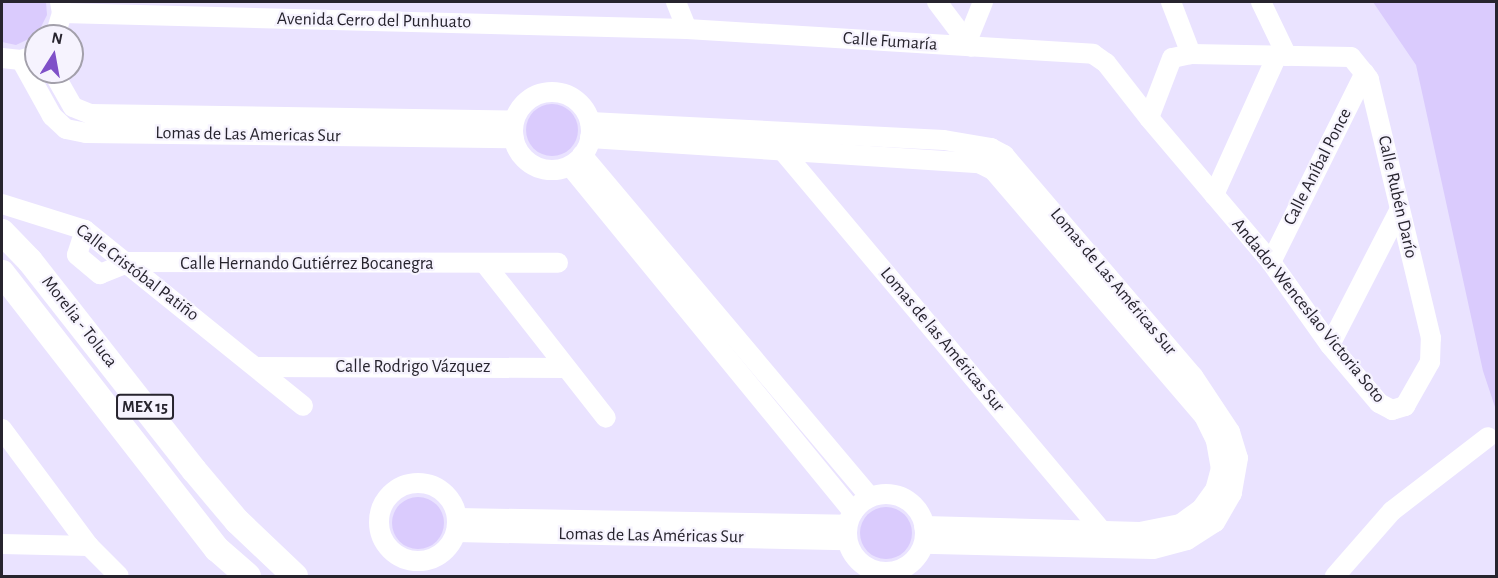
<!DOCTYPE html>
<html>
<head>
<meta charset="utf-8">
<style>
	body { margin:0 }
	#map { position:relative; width:1498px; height:578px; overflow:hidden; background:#eae3ff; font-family:"Alegreya Sans",sans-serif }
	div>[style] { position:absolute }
	.green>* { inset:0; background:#dacbfd }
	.round { border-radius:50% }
	.minor>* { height:20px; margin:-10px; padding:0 10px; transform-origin:10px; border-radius:10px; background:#fff }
	.minor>.ring { margin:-10px; padding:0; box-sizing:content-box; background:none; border:20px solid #fff; border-radius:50% }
	.major>* { height:26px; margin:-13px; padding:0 13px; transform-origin:13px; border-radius:13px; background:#fff }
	span { translate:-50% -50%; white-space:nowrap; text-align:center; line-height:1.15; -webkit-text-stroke:4.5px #f6f3fe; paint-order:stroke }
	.shield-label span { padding:2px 4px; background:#f6f3fe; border:2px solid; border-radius:4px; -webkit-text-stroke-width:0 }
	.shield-label { font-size:16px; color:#27242e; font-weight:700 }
	.street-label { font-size:18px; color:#27242e }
	.frame { position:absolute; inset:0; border:3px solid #27242e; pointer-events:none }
	.north { position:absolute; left:24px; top:24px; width:60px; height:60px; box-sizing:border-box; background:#f6f3fe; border:2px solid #a3a0ab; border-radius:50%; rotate:11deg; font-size:16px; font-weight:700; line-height:24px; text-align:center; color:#27242e }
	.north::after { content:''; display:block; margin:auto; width:21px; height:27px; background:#7f50c8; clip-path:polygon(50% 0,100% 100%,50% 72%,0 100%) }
</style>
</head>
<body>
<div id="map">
	<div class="green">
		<i style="clip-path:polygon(2px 2px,46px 2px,47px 15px,37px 35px,16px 45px,2px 42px)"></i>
		<i style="clip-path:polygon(1373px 2px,1496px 2px,1496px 410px,1483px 371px,1416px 65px)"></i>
		<i class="round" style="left:526px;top:104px;width:52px;height:52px"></i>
		<i class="round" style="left:392px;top:497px;width:52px;height:52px"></i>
		<i class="round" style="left:860px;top:507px;width:52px;height:52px"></i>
	</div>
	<div class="minor">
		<i style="left:676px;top:2px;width:29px;rotate:68deg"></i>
		<i style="left:937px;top:2px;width:56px;rotate:52.9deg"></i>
		<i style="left:1171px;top:2px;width:56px;rotate:69deg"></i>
		<i style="left:1261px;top:2px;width:60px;rotate:64.3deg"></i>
		<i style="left:62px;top:13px;width:625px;rotate:1.47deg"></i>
		<i style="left:687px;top:29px;width:407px;rotate:3.5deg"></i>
		<i style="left:1093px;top:54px;width:16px;rotate:35deg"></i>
		<i style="left:1106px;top:63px;width:70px;rotate:52deg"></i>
		<i style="left:1149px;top:118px;width:189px;rotate:49.7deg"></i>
		<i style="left:1271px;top:262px;width:102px;rotate:54.6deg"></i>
		<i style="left:1330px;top:345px;width:76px;rotate:49.8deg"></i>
		<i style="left:1379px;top:403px;width:15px;rotate:28deg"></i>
		<i style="left:1392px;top:410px;width:14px;rotate:-17deg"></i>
		<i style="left:1405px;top:406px;width:51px;rotate:-60.4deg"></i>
		<i style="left:1430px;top:362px;width:24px;rotate:-88deg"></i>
		<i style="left:1431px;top:338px;width:266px;rotate:-103.5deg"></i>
		<i style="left:1369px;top:79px;width:28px;rotate:-129deg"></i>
		<i style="left:1351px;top:57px;width:160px;rotate:-178.9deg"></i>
		<i style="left:1191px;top:54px;width:19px;rotate:168deg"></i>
		<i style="left:1172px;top:58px;width:64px;rotate:111deg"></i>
		<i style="left:55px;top:36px;width:24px;rotate:-73deg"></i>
		<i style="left:62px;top:13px;width:11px;rotate:-100deg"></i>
		<i style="left:968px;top:39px;width:40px;rotate:-68deg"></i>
		<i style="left:2px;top:58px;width:19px;rotate:6deg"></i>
		<i style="left:21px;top:60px;width:16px;rotate:-18deg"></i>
		<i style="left:21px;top:60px;width:64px;rotate:61deg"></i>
		<i style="left:52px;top:116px;width:19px;rotate:43deg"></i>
		<i style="left:66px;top:129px;width:20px;rotate:11deg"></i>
		<i style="left:86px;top:133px;width:428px;rotate:0.7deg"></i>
		<i style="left:53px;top:72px;width:40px;rotate:60.3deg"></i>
		<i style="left:73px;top:107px;width:18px;rotate:22deg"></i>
		<i style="left:90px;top:114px;width:424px;rotate:0.9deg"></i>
		<i class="ring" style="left:513px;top:92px;width:58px;height:58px"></i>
		<i style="left:590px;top:122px;width:354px;rotate:2.9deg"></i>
		<i style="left:944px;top:140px;width:48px;rotate:9.7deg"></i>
		<i style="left:991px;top:148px;width:15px;rotate:28deg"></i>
		<i style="left:1004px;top:155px;width:291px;rotate:49.5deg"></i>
		<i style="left:1193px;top:376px;width:67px;rotate:56.5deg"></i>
		<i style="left:1230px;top:432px;width:27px;rotate:73deg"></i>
		<i style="left:1238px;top:458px;width:36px;rotate:100deg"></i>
		<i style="left:1232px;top:493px;width:34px;rotate:120deg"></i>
		<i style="left:1215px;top:522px;width:33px;rotate:147deg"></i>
		<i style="left:1187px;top:540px;width:35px;rotate:165deg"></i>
		<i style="left:1153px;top:549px;width:229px;rotate:-178.7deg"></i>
		<i style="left:590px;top:138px;width:390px;rotate:3.7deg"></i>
		<i style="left:979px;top:163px;width:16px;rotate:27deg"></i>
		<i style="left:993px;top:170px;width:324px;rotate:49.4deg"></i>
		<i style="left:1204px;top:416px;width:28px;rotate:64deg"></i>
		<i style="left:1216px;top:441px;width:27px;rotate:80deg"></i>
		<i style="left:1221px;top:468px;width:23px;rotate:105deg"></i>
		<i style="left:1215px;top:490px;width:24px;rotate:126deg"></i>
		<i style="left:1201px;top:509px;width:26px;rotate:144deg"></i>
		<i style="left:1180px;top:524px;width:41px;rotate:168.7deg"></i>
		<i style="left:1140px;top:532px;width:216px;rotate:-178.4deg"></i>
		<i style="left:777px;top:144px;width:513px;rotate:49.98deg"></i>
		<i style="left:582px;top:155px;width:447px;rotate:49.9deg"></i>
		<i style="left:570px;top:166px;width:447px;rotate:50.7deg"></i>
		<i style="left:1214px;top:195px;width:150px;rotate:-65.7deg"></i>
		<i style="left:2px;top:204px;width:87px;rotate:17.4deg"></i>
		<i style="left:85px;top:230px;width:280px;rotate:38.9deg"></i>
		<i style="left:85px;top:230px;width:26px;rotate:108deg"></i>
		<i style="left:77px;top:255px;width:30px;rotate:40deg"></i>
		<i style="left:100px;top:274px;width:31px;rotate:-22deg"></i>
		<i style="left:129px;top:262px;width:429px;rotate:0.1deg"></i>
		<i style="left:1271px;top:262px;width:211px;rotate:-63.6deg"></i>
		<i style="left:486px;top:265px;width:194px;rotate:51.9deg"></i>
		<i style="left:1330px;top:345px;width:151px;rotate:-62.8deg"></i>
		<i style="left:259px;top:367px;width:307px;rotate:0.2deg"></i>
		<i style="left:2px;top:429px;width:146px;rotate:53.4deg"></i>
		<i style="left:89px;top:546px;width:42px;rotate:45deg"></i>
		<i class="ring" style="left:379px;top:483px;width:58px;height:58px"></i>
		<i class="ring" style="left:847px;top:494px;width:58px;height:58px"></i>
		<i style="left:458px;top:518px;width:389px;rotate:1deg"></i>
		<i style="left:456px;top:532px;width:390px;rotate:1.2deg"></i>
		<i style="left:2px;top:544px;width:87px;rotate:1.3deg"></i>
		<i style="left:1335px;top:576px;width:86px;rotate:-48.8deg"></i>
		<i style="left:1392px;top:511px;width:121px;rotate:-37.6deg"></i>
	</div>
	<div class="major">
		<i style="left:2px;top:232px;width:40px;rotate:46deg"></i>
		<i style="left:30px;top:261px;width:266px;rotate:51.9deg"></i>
		<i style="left:194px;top:470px;width:67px;rotate:49.9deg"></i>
		<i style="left:237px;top:521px;width:80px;rotate:43.5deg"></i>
		<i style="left:2px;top:273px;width:350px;rotate:52.1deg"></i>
		<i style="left:217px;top:549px;width:41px;rotate:41.1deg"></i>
	</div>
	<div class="shield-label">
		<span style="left:145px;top:407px">MEX 15</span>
	</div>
	<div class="street-label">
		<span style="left:374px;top:21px;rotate:1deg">Avenida Cerro del Punhuato</span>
		<span style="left:890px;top:42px;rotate:4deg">Calle Fumaría</span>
		<span style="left:248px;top:135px;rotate:1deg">Lomas de Las Americas Sur</span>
		<span style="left:1318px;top:167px;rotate:-63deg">Calle Aníbal Ponce</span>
		<span style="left:1397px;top:197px;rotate:77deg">Calle Rubén Darío</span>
		<span style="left:307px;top:264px">Calle Hernando Gutiérrez Bocanegra</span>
		<span style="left:137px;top:273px;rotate:37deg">Calle Cristóbal Patiño</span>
		<span style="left:1113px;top:282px;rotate:50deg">Lomas de Las Américas Sur</span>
		<span style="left:1308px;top:311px;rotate:51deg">Andador Wenceslao Victoria Soto</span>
		<span style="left:79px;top:322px;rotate:52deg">Morelia - Toluca</span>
		<span style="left:942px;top:340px;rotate:50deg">Lomas de las Américas Sur</span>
		<span style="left:413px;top:367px">Calle Rodrigo Vázquez</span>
		<span style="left:651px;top:536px;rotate:1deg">Lomas de Las Américas Sur</span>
	</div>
	<div class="frame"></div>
	<div class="north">N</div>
</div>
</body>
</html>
